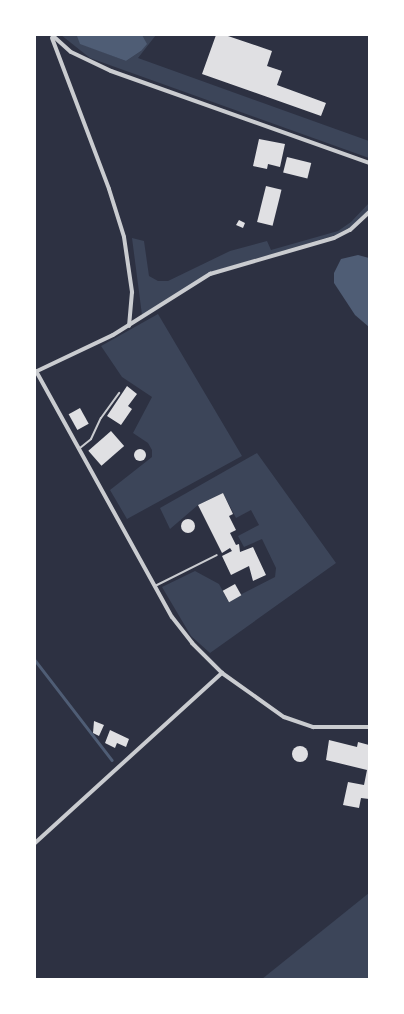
<!DOCTYPE html>
<html>
<head>
<meta charset="utf-8">
<style>
	body { margin:0 }
	#map { position:relative; width:404px; height:1014px; overflow:hidden; background:#2d3142; font-family:"Fira Sans",sans-serif }
	div>[style] { position:absolute }
	.green>* { inset:0; background:#3c4559 }
	.water>* { inset:0; background:#4f5d75 }
	.stream>* { height:2.5px; margin:-1.25px; padding:0 1.25px; transform-origin:1.25px; border-radius:1.25px; background:#4f5d75 }
	.building>* { inset:0; background:#e0e0e3; transform-origin:0 0 }
	.round { border-radius:50% }
	.service>* { height:2px; margin:-1px; padding:0 1px; transform-origin:1px; border-radius:1px; background:#caccd0 }
	.minor>* { height:4px; margin:-2px; padding:0 2px; transform-origin:2px; border-radius:2px; background:#caccd0 }
	span { translate:-50% -50%; white-space:nowrap; text-align:center; line-height:1.15; -webkit-text-stroke:3px #fff; paint-order:stroke }
	.frame { position:absolute; inset:0; border:36px solid #fff; pointer-events:none }
</style>
</head>
<body>
<div id="map">
	<div class="green">
		<i style="clip-path:polygon(61px 35px,80px 35px,78px 36px,82px 44px,126px 61px,141px 51px,142px 35px,156px 35px,138px 58px,369px 141px,369px 158px,90px 58px)"></i>
		<i style="clip-path:polygon(369px 203px,369px 210px,354px 225px,336px 235px,211px 272px,142px 315px,132px 238px,144px 241px,149px 276px,158px 281px,168px 281px,230px 251px,267px 241px,271px 250px,338px 231px,351px 222px)"></i>
		<i style="clip-path:polygon(158px 314px,242px 456px,127px 519px,110px 490px,152px 457px,152px 450px,148px 443px,133px 433px,152px 397px,122px 377px,101px 346px)"></i>
		<i style="clip-path:polygon(257px 453px,336px 563px,210px 653px,191px 636px,162px 587px,195px 571px,219px 584px,228px 601px,275px 577px,276px 568px,262px 539px,244px 547px,238px 536px,259px 525px,251px 510px,236px 518px,223px 493px,198px 505px,170px 529px,160px 508px)"></i>
		<i style="clip-path:polygon(369px 893px,369px 979px,262px 979px)"></i>
	</div>
	<div class="water">
		<i style="clip-path:polygon(80px 35px,142px 35px,147px 44px,141px 51px,126px 61px,80px 44px,77px 36px)"></i>
		<i style="clip-path:polygon(358px 255px,369px 258px,369px 327px,355px 315px,334px 283px,334px 273px,341px 259px)"></i>
	</div>
	<div class="stream">
		<i style="left:35px;top:660px;width:126px;rotate:52.4deg"></i>
	</div>
	<div class="building">
		<i style="clip-path:polygon(216px 35px,225px 35px,272px 51px,267px 66px,282px 71px,277px 85px,326px 103px,321px 116px,202px 74px)"></i>
		<i style="clip-path:polygon(259px 139px,285px 144px,280px 167px,268px 164px,267px 169px,253px 166px)"></i>
		<i style="left:287px;top:157px;width:25px;height:16px;rotate:14deg"></i>
		<i style="left:266px;top:186px;width:16px;height:37px;rotate:14deg"></i>
		<i style="clip-path:polygon(239px 220px,245px 223px,243px 228px,236px 225px)"></i>
		<i style="clip-path:polygon(127px 386px,137px 394px,128px 406px,132px 409px,121px 425px,107px 416px)"></i>
		<i style="left:80px;top:408px;width:18px;height:13px;rotate:61deg"></i>
		<i style="left:111px;top:431px;width:20px;height:30px;rotate:49deg"></i>
		<i class="round" style="left:134px;top:449px;width:12px;height:12px"></i>
		<i style="clip-path:polygon(223px 493px,233px 514px,229px 516px,236px 530px,230px 533px,236px 545px,239px 544px,240px 552px,253px 547px,266px 575px,253px 581px,249px 566px,231px 575px,222px 556px,232px 551px,230px 548px,222px 553px,198px 505px)"></i>
		<i class="round" style="left:181px;top:519px;width:14px;height:14px"></i>
		<i style="left:235px;top:584px;width:13px;height:14px;rotate:61deg"></i>
		<i style="clip-path:polygon(94px 721px,104px 725px,99px 736px,93px 733px)"></i>
		<i style="clip-path:polygon(110px 730px,129px 739px,126px 747px,117px 743px,115px 748px,105px 743px)"></i>
		<i style="clip-path:polygon(329px 740px,357px 747px,358px 742px,369px 745px,369px 799px,361px 798px,359px 808px,343px 805px,348px 782px,364px 785px,367px 770px,326px 760px)"></i>
		<i class="round" style="left:292px;top:746px;width:16px;height:16px"></i>
	</div>
	<div class="service">
		<i style="left:80px;top:448px;width:14px;rotate:-39deg"></i>
		<i style="left:91px;top:439px;width:23px;rotate:-65deg"></i>
		<i style="left:101px;top:418px;width:31px;rotate:-54deg"></i>
		<i style="left:155px;top:586px;width:69px;rotate:-26.6deg"></i>
	</div>
	<div class="minor">
		<i style="left:52px;top:35px;width:25px;rotate:42deg"></i>
		<i style="left:71px;top:52px;width:44px;rotate:25.4deg"></i>
		<i style="left:111px;top:71px;width:274px;rotate:19.6deg"></i>
		<i style="left:52px;top:38px;width:161px;rotate:69.3deg"></i>
		<i style="left:109px;top:189px;width:50px;rotate:72.6deg"></i>
		<i style="left:124px;top:237px;width:56px;rotate:81.7deg"></i>
		<i style="left:132px;top:292px;width:34px;rotate:95deg"></i>
		<i style="left:36px;top:371px;width:281px;rotate:61.1deg"></i>
		<i style="left:172px;top:617px;width:33px;rotate:52deg"></i>
		<i style="left:192px;top:643px;width:42px;rotate:45deg"></i>
		<i style="left:222px;top:673px;width:76px;rotate:35.4deg"></i>
		<i style="left:284px;top:717px;width:31px;rotate:19deg"></i>
		<i style="left:313px;top:727px;width:56px"></i>
		<i style="left:35px;top:372px;width:86px;rotate:-25.4deg"></i>
		<i style="left:113px;top:335px;width:115px;rotate:-32.2deg"></i>
		<i style="left:210px;top:274px;width:129px;rotate:-16.2deg"></i>
		<i style="left:334px;top:238px;width:18px;rotate:-27deg"></i>
		<i style="left:350px;top:230px;width:26px;rotate:-43deg"></i>
		<i style="left:35px;top:843px;width:253px;rotate:-42.3deg"></i>
	</div>
	<div class="frame"></div>
</div>
</body>
</html>
